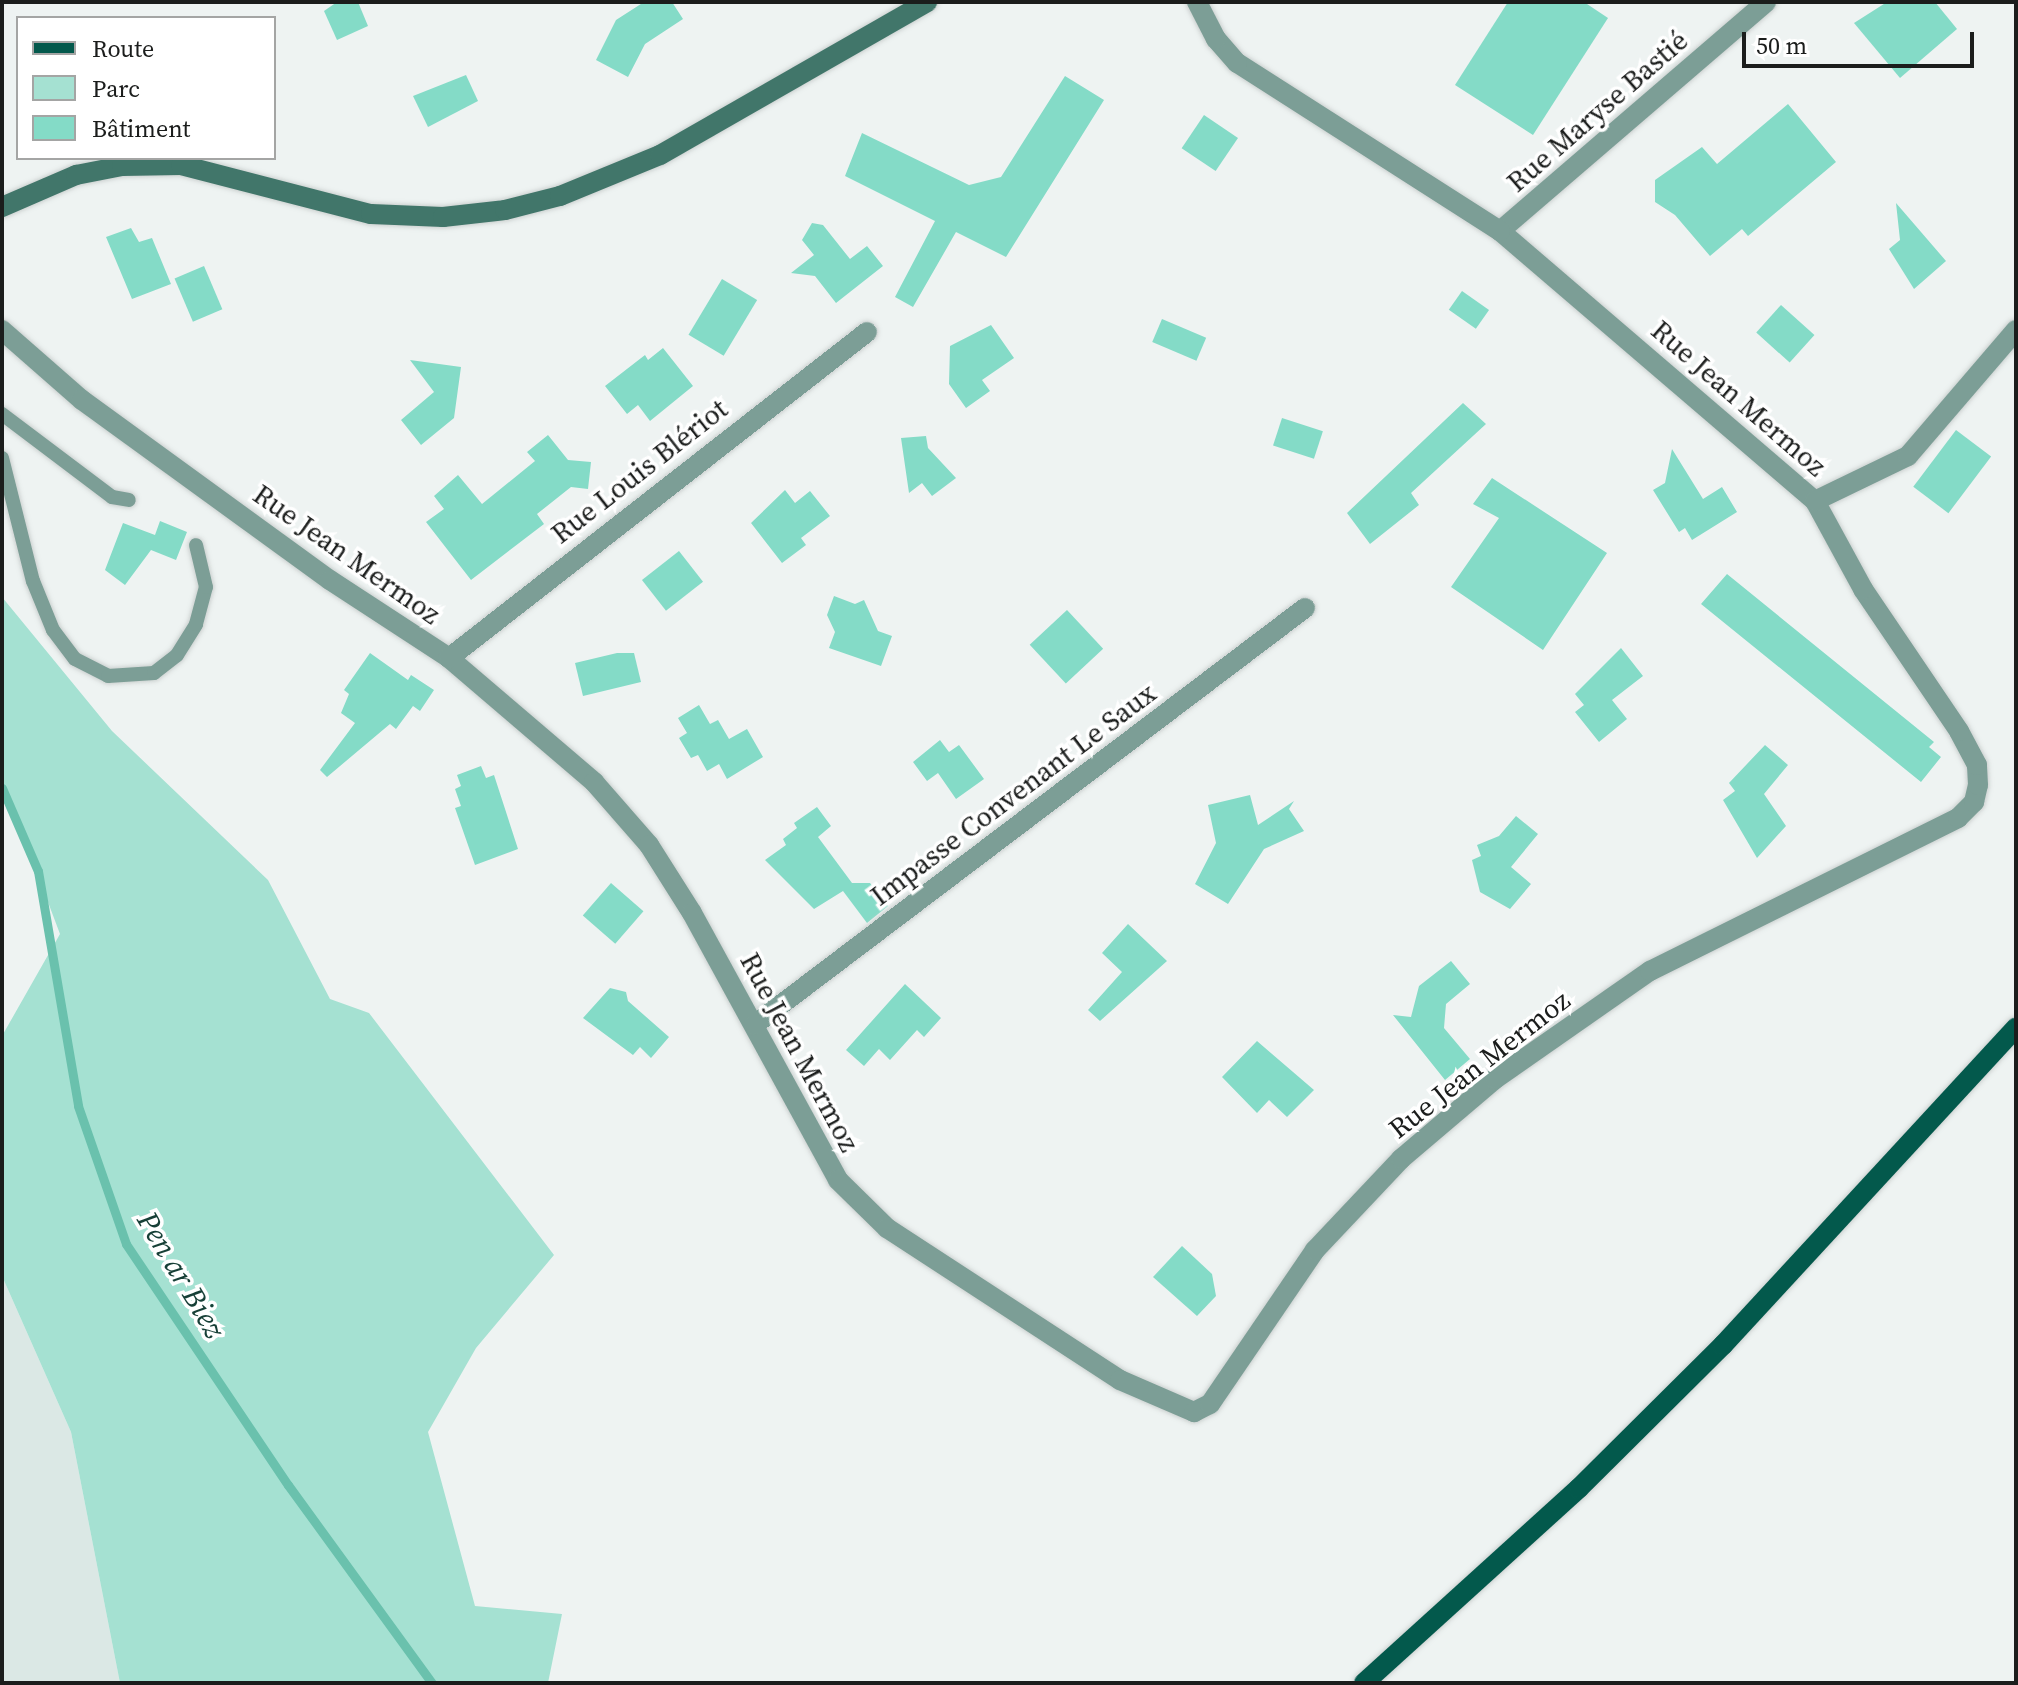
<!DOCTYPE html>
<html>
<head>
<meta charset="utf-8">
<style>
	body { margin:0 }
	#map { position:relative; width:2018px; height:1685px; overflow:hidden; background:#eef3f2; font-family:"Source Serif 4",serif }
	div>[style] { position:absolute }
	.built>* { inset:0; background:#dbe8e5 }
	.green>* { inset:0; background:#a5e1d2 }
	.stream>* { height:9px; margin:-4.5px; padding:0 4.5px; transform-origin:4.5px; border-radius:4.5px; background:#6ac1ad }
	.building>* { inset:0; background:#84dbc7; transform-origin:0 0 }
	.roads { filter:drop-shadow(0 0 2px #ccd1d0) drop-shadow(0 0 2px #ccd1d0) }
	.service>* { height:14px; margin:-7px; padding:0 7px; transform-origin:7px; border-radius:7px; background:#7c9e96 }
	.minor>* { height:20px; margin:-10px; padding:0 10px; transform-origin:10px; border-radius:10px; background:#7c9e96 }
	.secondary>* { height:20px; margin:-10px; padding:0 10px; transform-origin:10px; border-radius:10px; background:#41766a }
	.primary>* { height:20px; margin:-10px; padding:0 10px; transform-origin:10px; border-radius:10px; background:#03594c }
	span { translate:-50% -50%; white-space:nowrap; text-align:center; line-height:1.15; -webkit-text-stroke:7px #fff; paint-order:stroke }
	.street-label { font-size:28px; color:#1b1d1c }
	.water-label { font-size:30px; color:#163f36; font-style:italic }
	.frame { position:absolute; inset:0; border:4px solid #1b1d1c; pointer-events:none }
	.legend { position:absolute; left:16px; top:16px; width:260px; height:144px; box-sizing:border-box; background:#fff; border:2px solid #a4a5a4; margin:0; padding:10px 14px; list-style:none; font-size:24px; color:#1b1d1c }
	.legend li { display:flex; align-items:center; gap:16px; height:40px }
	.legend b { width:40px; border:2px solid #a4a5a4 }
	.scale { position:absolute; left:1742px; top:32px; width:232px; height:36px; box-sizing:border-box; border:4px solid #1b1d1c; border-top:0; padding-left:10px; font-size:24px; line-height:28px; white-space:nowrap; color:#1b1d1c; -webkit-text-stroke:6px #fff; paint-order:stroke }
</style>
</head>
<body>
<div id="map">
	<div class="built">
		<i style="clip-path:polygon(2px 1276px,71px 1432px,120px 1683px,2px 1683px)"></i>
	</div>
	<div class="green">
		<i style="clip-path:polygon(2px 597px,112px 731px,268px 880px,330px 999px,369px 1013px,554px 1255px,476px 1348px,428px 1432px,475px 1606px,562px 1614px,548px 1683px,120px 1683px,71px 1432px,2px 1276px,2px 1036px,60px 934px,2px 780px)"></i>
	</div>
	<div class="stream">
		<i style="left:2px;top:788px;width:90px;rotate:66.6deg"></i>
		<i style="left:38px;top:871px;width:238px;rotate:80.3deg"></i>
		<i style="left:78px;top:1106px;width:146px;rotate:70.8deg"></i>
		<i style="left:126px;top:1244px;width:290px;rotate:56.1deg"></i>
		<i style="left:288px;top:1485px;width:245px;rotate:54deg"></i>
	</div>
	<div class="building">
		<i style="clip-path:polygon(337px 2px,358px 2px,368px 26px,337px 40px,324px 11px)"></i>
		<i style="clip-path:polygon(644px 2px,672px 2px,683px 19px,645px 44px,628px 77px,596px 60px,616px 20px)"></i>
		<i style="clip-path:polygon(1508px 2px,1584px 2px,1608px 18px,1533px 135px,1455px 85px)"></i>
		<i style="clip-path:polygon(1887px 2px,1935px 2px,1957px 29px,1900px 78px,1854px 23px)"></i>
		<i style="clip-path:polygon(466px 75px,478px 101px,428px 127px,413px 96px)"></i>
		<i style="clip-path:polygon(1065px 76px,1104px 100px,1006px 257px,956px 232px,913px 307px,895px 297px,935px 221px,845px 176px,862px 133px,969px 185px,1001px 177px)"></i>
		<i style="clip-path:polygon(1788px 104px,1836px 162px,1748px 236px,1742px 229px,1710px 256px,1675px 215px,1655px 202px,1655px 180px,1702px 147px,1717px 164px)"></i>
		<i style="left:1204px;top:115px;width:41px;height:40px;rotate:34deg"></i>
		<i style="clip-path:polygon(1896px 203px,1946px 261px,1914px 289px,1889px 249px,1900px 240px)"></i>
		<i style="clip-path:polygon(812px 223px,823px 225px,850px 259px,867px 246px,883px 266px,836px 303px,815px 276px,791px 273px,814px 255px,802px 240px)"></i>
		<i style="clip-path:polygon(131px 228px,139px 242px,152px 238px,171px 284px,132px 299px,106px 237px)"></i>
		<i style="left:204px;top:266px;width:47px;height:32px;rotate:67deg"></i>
		<i style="left:722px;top:279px;width:41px;height:65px;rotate:31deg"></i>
		<i style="left:1462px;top:291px;width:33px;height:23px;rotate:35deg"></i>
		<i style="left:1781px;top:305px;width:45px;height:37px;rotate:42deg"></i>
		<i style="left:1162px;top:319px;width:48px;height:25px;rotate:23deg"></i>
		<i style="clip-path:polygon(991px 325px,1014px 358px,982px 380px,990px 391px,966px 408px,949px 384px,950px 346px)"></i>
		<i style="clip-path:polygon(663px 348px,693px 386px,650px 421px,638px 405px,627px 414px,605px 386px,645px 355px,648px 360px)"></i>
		<i style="clip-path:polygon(410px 360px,461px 367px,454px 418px,421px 445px,401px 420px,434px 392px)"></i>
		<i style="clip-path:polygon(1463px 403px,1486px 424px,1411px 493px,1419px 505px,1370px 544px,1347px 513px)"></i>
		<i style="left:1282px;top:418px;width:43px;height:29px;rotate:18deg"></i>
		<i style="left:1956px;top:430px;width:44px;height:71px;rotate:37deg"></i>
		<i style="clip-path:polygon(548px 435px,568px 460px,591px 462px,588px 489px,571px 487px,537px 514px,544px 524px,471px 580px,426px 522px,444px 509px,434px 496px,458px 475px,482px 504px,535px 461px,527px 452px)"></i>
		<i style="clip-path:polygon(926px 436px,928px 448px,956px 478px,932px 496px,922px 483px,909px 493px,901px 438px)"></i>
		<i style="clip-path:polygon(1672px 449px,1703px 499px,1722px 487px,1737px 512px,1692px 540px,1685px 528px,1679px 532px,1653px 490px,1665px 483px)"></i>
		<i style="clip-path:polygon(1492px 478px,1607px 553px,1543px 650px,1451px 587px,1499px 518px,1473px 504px)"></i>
		<i style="clip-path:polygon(785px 490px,795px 503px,810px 491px,830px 516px,801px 538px,806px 545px,782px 563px,751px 523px)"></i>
		<i style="clip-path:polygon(160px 521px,187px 532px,176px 560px,151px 550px,125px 585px,105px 570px,123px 523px,155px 535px)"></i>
		<i style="left:679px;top:551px;width:39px;height:47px;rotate:52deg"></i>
		<i style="clip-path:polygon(1727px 574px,1934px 742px,1929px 747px,1941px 757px,1921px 782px,1701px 604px)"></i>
		<i style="clip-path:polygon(834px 596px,855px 604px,864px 600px,878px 631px,892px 636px,881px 666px,829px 648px,835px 632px,827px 615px)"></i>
		<i style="left:1067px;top:610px;width:53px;height:51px;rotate:47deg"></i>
		<i style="clip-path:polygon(1621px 648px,1643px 676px,1612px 700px,1627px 719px,1599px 742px,1575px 712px,1584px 705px,1575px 694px)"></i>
		<i style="clip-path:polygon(370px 653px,408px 680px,411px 675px,434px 690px,420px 711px,413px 706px,396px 729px,390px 724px,327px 777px,320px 770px,355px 723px,341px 713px,349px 694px,344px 690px)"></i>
		<i style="clip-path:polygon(617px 653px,634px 653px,641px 682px,583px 696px,575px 663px)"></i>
		<i style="clip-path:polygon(699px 705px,710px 724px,718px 720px,729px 739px,747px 729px,763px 757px,727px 779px,719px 764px,707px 771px,698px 755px,691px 758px,679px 738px,687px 733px,678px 718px)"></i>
		<i style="clip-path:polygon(940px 740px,949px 752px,959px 745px,984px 779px,956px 799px,938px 773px,927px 781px,913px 762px)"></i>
		<i style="clip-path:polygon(1765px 745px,1788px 765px,1764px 794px,1786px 826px,1757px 858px,1723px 800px,1735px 791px,1729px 783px)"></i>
		<i style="clip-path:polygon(481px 766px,486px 778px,494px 775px,518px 849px,475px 865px,455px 808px,461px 806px,455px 789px,461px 786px,457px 775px)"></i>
		<i style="clip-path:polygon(1250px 795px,1258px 825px,1294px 801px,1289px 809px,1304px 831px,1264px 849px,1228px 904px,1195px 884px,1216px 843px,1208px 805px)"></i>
		<i style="clip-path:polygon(817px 807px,831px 826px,818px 837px,852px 883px,870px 883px,888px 906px,867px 923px,843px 891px,814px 909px,765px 860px,786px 845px,783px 839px,797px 828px,794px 823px)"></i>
		<i style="clip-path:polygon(1516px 816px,1538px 834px,1511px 867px,1531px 884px,1510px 909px,1480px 892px,1472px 860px,1481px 856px,1477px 845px,1499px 836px)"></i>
		<i style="left:611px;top:883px;width:43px;height:43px;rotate:41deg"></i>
		<i style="clip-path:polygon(1128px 924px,1167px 961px,1100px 1021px,1088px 1010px,1122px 972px,1102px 953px)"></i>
		<i style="clip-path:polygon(1451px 961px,1470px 984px,1446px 1004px,1444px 1028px,1470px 1059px,1445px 1080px,1393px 1015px,1411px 1017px,1419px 986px)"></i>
		<i style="clip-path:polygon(905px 984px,941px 1018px,924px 1037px,917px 1030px,890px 1060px,879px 1049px,864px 1066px,846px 1050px)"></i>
		<i style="clip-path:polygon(610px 988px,626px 992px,628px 1001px,669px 1037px,651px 1058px,640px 1047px,633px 1055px,583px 1018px)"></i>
		<i style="clip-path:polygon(1257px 1041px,1314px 1090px,1287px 1117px,1269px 1100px,1257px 1113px,1222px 1077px)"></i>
		<i style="clip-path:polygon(1182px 1246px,1212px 1274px,1216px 1296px,1197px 1316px,1153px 1277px)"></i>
	</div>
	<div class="roads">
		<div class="service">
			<i style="left:2px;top:414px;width:138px;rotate:37deg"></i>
			<i style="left:112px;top:497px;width:17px;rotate:10deg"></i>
			<i style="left:2px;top:458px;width:127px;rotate:75.9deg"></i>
			<i style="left:33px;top:581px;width:53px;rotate:67.8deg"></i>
			<i style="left:53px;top:630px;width:36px;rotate:53deg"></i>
			<i style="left:75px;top:659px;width:37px;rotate:27deg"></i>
			<i style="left:108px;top:676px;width:46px;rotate:-3.7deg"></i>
			<i style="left:154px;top:673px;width:29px;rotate:-38deg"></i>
			<i style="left:177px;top:655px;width:36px;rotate:-58deg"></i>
			<i style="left:196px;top:624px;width:38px;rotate:-75deg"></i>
			<i style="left:206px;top:587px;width:43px;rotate:-103.4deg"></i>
		</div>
		<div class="minor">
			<i style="left:1500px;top:231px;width:351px;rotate:-40.7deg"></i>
			<i style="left:2px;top:330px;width:106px;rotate:41.2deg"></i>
			<i style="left:82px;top:400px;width:306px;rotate:36deg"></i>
			<i style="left:330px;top:580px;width:142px;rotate:33.2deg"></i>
			<i style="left:449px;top:658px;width:191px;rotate:40.5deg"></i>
			<i style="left:594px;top:782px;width:84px;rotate:48.9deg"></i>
			<i style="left:649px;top:845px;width:80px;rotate:57.7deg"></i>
			<i style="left:692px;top:913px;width:304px;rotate:61.3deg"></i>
			<i style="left:838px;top:1180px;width:69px;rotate:44.4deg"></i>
			<i style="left:887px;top:1228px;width:278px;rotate:33.1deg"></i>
			<i style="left:1120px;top:1380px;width:81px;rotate:23.4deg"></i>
			<i style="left:1194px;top:1412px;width:18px;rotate:-27deg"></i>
			<i style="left:1210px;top:1404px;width:186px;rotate:-55.7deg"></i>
			<i style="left:1315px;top:1250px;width:125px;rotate:-46.6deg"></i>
			<i style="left:1401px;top:1159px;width:123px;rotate:-40.4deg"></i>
			<i style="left:1495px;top:1079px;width:189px;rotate:-34.9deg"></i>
			<i style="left:1650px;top:971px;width:344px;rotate:-26.4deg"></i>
			<i style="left:1958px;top:818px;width:23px;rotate:-45deg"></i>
			<i style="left:1974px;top:802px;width:17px;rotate:-77deg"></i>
			<i style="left:1978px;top:785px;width:20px;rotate:-93deg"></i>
			<i style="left:1977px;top:765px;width:38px;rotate:-118deg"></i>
			<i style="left:1959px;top:731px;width:171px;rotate:-124.1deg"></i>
			<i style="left:1863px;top:589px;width:100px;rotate:-118.6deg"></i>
			<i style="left:1815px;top:501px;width:415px;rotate:-139.4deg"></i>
			<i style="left:1500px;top:231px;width:312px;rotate:-147.4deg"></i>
			<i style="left:1237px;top:63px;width:32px;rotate:-131deg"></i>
			<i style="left:1216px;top:39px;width:42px;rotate:-117.2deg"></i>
			<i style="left:1815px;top:501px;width:103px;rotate:-25.8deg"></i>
			<i style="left:1908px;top:456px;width:166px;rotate:-49.4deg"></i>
			<i style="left:449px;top:658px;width:530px;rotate:-37.95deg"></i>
			<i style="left:754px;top:1025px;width:691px;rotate:-37.12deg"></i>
		</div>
		<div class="secondary">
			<i style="left:2px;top:207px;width:81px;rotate:-23.4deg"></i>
			<i style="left:76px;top:175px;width:47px;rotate:-11.1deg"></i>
			<i style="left:122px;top:166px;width:59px;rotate:-1deg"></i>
			<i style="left:181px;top:165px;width:196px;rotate:14.5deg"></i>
			<i style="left:371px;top:214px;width:72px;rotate:2.4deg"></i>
			<i style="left:443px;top:217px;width:62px;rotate:-6.4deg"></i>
			<i style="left:505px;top:210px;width:57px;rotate:-14.3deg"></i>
			<i style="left:560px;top:196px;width:108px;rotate:-22.3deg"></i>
			<i style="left:660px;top:155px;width:308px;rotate:-29.8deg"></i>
		</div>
		<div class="primary">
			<i style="left:1364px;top:1683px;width:290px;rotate:-42.2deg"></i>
			<i style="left:1579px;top:1488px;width:203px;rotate:-44.8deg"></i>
			<i style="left:1723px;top:1345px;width:432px;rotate:-47.3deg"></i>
		</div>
	</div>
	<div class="street-label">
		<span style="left:1597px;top:111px;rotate:-41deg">Rue Maryse Bastié</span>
		<span style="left:1739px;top:398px;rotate:41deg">Rue Jean Mermoz</span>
		<span style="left:639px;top:471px;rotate:-38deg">Rue Louis Blériot</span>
		<span style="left:347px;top:554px;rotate:35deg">Rue Jean Mermoz</span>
		<span style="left:1013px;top:794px;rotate:-37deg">Impasse Convenant Le Saux</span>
		<span style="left:800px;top:1052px;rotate:62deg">Rue Jean Mermoz</span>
		<span style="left:1479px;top:1064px;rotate:-38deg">Rue Jean Mermoz</span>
	</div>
	<div class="water-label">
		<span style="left:181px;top:1275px;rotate:59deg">Pen ar Biez</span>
	</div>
	<div class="frame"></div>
	<ul class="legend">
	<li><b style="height:10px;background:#03594c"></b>Route</li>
	<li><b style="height:22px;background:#a5e1d2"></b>Parc</li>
	<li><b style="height:22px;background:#84dbc7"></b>Bâtiment</li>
	</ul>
	<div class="scale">50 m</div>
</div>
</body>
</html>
